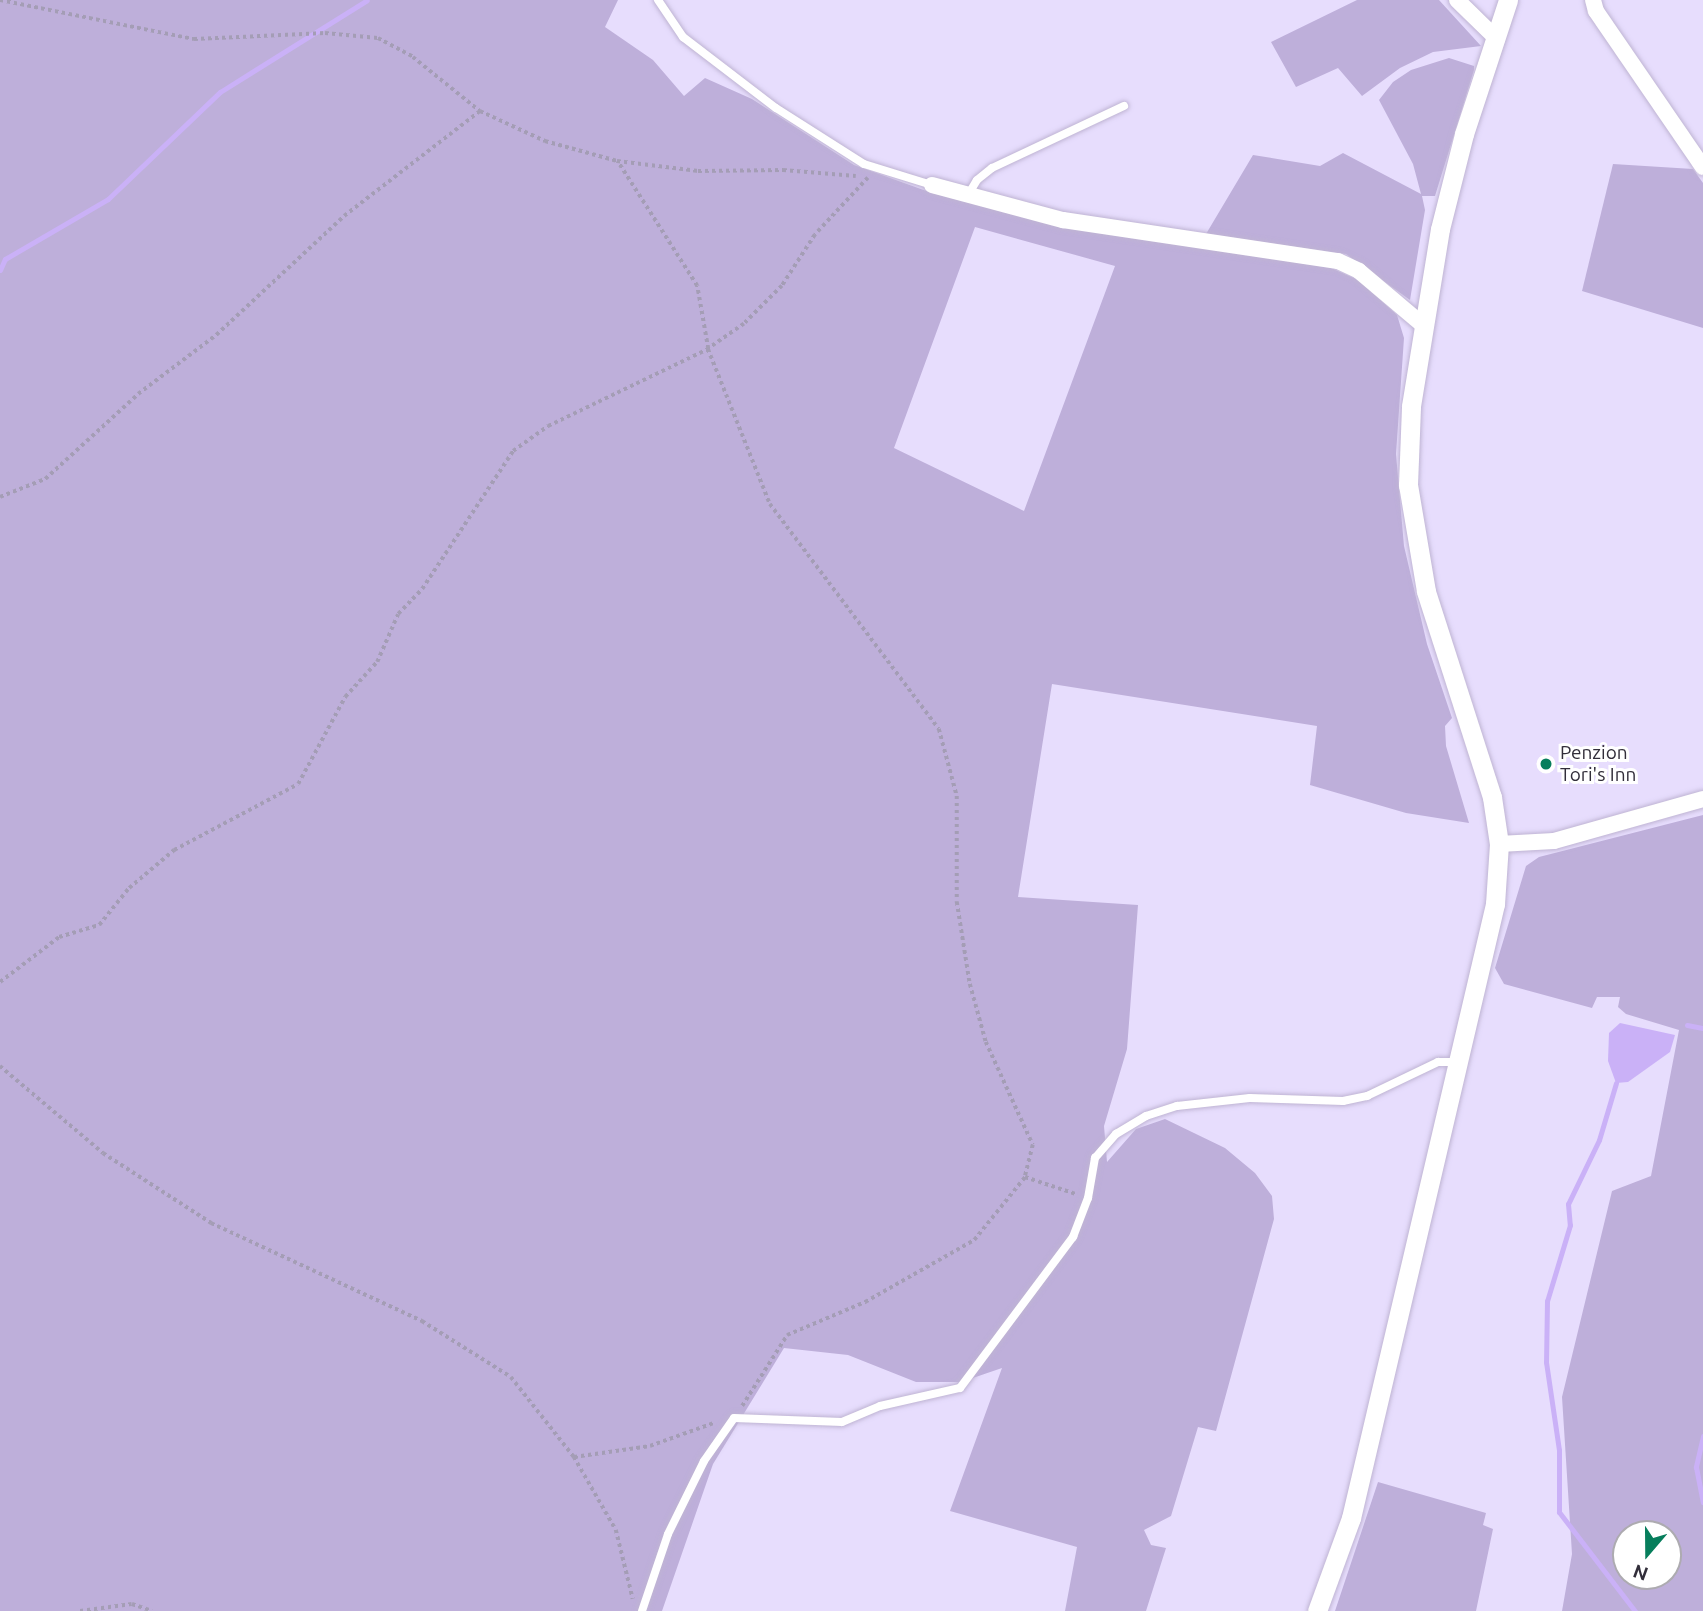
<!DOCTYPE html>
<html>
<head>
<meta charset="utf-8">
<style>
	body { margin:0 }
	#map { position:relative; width:1703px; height:1611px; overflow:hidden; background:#e7ddfd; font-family:Ubuntu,sans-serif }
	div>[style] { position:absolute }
	.green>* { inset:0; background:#beafda }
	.water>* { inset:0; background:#cab1f7 }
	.stream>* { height:5px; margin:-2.5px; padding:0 2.5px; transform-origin:2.5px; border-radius:2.5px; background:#cab1f7 }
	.path>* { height:3.5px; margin-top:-1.75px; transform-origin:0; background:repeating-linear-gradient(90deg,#a49db5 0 3.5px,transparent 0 7px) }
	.roads { filter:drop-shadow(0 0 2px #bfb4d3) drop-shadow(0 0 2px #bfb4d3) }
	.service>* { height:8px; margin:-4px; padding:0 4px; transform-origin:4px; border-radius:4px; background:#fff }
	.minor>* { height:16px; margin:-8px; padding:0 8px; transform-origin:8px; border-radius:8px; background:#fff }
	.tertiary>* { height:19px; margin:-9.5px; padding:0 9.5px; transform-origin:9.5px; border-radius:9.5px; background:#fff }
	.dots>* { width:19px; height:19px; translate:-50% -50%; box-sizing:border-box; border:4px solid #fff; border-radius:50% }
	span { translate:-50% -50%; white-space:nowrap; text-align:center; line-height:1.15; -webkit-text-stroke:6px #fff; paint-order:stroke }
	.poi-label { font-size:19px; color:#322e3a }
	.left { translate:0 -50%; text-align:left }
	.north { position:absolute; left:1612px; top:1520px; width:70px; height:70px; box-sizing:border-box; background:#fff; border:2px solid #adabb0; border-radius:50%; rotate:200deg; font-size:19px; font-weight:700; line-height:28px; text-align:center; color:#322e3a }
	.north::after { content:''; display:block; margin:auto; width:24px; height:32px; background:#077e5c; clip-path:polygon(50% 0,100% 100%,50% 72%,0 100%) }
</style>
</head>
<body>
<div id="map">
	<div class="green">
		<i style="clip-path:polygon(evenodd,0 0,618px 0,605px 27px,653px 60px,684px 96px,705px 78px,752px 99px,854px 165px,932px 193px,1043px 222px,1331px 268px,1358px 280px,1397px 315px,1404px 338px,1396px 454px,1404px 546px,1427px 644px,1452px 718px,1445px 726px,1446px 746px,1469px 823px,1406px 813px,1310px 785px,1317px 726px,1052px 684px,1018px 897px,1138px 905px,1127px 1049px,1104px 1126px,1107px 1162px,1136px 1129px,1165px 1119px,1225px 1148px,1255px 1173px,1272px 1196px,1274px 1219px,1216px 1431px,1198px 1427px,1171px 1516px,1144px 1530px,1151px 1545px,1166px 1548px,1146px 1611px,1065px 1611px,1077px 1547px,950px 1511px,1002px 1368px,961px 1382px,916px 1382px,848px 1355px,784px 1348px,713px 1464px,662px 1611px,0 1611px,0 0,975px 227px,1115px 266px,1024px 511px,894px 448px,975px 227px)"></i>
		<i style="clip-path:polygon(1357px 0,1439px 0,1481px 46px,1433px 52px,1400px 68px,1362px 96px,1338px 68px,1296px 87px,1271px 42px)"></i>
		<i style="clip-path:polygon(1449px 58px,1474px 66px,1474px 70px,1435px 196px,1422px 196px,1425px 210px,1410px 300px,1346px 254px,1206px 234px,1253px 155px,1320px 166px,1343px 153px,1421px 194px,1413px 164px,1379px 100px,1393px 82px,1411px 70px)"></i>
		<i style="clip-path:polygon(1613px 164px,1693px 169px,1703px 183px,1703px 328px,1582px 291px)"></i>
		<i style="clip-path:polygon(evenodd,1703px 815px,1703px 1611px,1562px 1611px,1572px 1554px,1562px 1397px,1612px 1191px,1651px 1176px,1679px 1030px,1626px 1014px,1618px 1007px,1620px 997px,1597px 997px,1592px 1008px,1504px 984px,1495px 968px,1526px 866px,1539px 857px,1703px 815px,1626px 1534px,1668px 1534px,1668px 1576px,1626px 1576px,1626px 1534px)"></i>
		<i style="clip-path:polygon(1378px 1482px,1486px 1513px,1483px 1525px,1493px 1529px,1476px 1611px,1335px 1611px)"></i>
	</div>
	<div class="water">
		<i style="clip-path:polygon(1620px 1023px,1675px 1035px,1670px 1052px,1628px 1082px,1616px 1083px,1608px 1061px,1609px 1033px)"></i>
	</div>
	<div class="stream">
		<i style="left:0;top:270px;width:12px;rotate:-66deg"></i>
		<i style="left:5px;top:259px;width:119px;rotate:-30.2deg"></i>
		<i style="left:108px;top:199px;width:155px;rotate:-43.7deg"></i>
		<i style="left:220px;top:92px;width:173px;rotate:-32deg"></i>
		<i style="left:1687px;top:1025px;width:16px;rotate:11deg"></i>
		<i style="left:1616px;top:1083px;width:59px;rotate:106.6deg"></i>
		<i style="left:1599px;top:1140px;width:71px;rotate:115.8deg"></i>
		<i style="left:1568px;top:1204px;width:21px;rotate:85deg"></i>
		<i style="left:1570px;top:1225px;width:79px;rotate:106.8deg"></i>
		<i style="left:1547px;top:1301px;width:61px;rotate:90.9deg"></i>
		<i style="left:1546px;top:1362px;width:89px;rotate:81.6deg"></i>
		<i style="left:1559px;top:1450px;width:62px;rotate:90deg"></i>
		<i style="left:1559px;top:1512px;width:125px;rotate:52.5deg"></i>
		<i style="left:1703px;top:1436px;width:32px;rotate:103deg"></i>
		<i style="left:1696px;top:1467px;width:36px;rotate:79deg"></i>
	</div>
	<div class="path">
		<i style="left:0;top:0;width:198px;rotate:11.4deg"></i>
		<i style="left:194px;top:39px;width:131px;rotate:-2.6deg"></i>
		<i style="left:325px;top:33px;width:53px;rotate:5.4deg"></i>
		<i style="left:378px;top:38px;width:40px;rotate:28deg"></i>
		<i style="left:413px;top:57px;width:86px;rotate:38.9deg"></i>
		<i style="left:480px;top:111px;width:72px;rotate:24.8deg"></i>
		<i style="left:545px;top:141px;width:75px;rotate:15.5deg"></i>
		<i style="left:617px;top:161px;width:82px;rotate:7deg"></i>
		<i style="left:698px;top:171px;width:85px;rotate:-0.7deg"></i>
		<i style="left:783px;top:170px;width:73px;rotate:4.7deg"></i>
		<i style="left:868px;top:178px;width:78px;rotate:132.9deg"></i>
		<i style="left:815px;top:235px;width:61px;rotate:122.9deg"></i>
		<i style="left:782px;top:286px;width:54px;rotate:135deg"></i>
		<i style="left:744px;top:324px;width:44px;rotate:145.2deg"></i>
		<i style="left:708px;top:349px;width:167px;rotate:68.2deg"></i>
		<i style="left:770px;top:504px;width:281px;rotate:53.1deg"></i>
		<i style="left:939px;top:729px;width:69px;rotate:75deg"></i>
		<i style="left:957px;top:796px;width:106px;rotate:90deg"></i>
		<i style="left:957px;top:902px;width:83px;rotate:81deg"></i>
		<i style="left:970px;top:984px;width:60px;rotate:74.6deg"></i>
		<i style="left:986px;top:1042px;width:113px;rotate:65.5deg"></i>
		<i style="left:1033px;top:1145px;width:33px;rotate:104deg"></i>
		<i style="left:1025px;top:1177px;width:54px;rotate:18.4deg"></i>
		<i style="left:0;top:497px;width:48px;rotate:-21.8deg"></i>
		<i style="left:45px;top:479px;width:126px;rotate:-42.4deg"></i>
		<i style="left:138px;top:394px;width:98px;rotate:-37.1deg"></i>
		<i style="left:216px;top:335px;width:175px;rotate:-42.9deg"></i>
		<i style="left:344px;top:216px;width:172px;rotate:-37.7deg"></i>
		<i style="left:0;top:982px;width:74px;rotate:-37.3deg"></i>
		<i style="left:59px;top:937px;width:42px;rotate:-16.7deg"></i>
		<i style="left:99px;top:925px;width:48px;rotate:-51deg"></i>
		<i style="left:129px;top:888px;width:59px;rotate:-40.2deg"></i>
		<i style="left:174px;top:850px;width:140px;rotate:-28deg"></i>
		<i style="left:298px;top:784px;width:99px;rotate:-61.6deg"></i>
		<i style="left:345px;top:697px;width:47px;rotate:-47.6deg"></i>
		<i style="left:377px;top:662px;width:52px;rotate:-66.4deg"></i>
		<i style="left:398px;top:614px;width:35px;rotate:-46deg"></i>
		<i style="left:422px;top:589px;width:165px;rotate:-56.6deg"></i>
		<i style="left:513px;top:451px;width:43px;rotate:-35.5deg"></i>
		<i style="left:548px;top:426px;width:178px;rotate:-25.7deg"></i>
		<i style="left:708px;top:349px;width:64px;rotate:-99.9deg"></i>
		<i style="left:697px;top:286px;width:148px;rotate:-122.6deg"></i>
		<i style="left:0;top:1066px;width:135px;rotate:40.2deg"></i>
		<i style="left:103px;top:1153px;width:129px;rotate:32.9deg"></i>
		<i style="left:211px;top:1223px;width:233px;rotate:24.9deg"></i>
		<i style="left:422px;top:1321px;width:105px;rotate:32.2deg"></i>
		<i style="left:511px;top:1377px;width:102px;rotate:51.8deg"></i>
		<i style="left:574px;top:1457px;width:84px;rotate:60.1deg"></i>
		<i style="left:616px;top:1530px;width:71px;rotate:76.2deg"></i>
		<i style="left:742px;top:1406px;width:84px;rotate:-57.6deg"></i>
		<i style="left:787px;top:1335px;width:85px;rotate:-22.9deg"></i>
		<i style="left:865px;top:1302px;width:125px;rotate:-29.6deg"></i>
		<i style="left:974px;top:1240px;width:81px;rotate:-51deg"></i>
		<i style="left:574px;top:1457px;width:77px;rotate:-8.2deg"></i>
		<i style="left:650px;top:1446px;width:68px;rotate:-19.8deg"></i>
		<i style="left:80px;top:1611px;width:52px;rotate:-7.7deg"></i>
		<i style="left:132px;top:1604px;width:21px;rotate:19deg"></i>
	</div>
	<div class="roads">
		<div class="service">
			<i style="left:658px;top:0;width:45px;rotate:56deg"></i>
			<i style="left:683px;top:37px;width:117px;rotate:37.4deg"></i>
			<i style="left:776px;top:108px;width:104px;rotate:32.5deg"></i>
			<i style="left:864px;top:164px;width:71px;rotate:17.2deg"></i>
			<i style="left:968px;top:195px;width:17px;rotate:-59deg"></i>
			<i style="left:977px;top:180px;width:19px;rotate:-39deg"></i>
			<i style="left:992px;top:168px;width:146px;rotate:-25.2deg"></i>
			<i style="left:642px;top:1611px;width:81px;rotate:-71.3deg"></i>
			<i style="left:668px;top:1534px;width:81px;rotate:-63.7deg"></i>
			<i style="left:704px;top:1461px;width:52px;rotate:-55.1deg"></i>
			<i style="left:734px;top:1418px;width:108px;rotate:2.1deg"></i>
			<i style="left:842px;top:1422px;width:41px;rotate:-22.8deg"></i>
			<i style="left:880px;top:1406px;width:82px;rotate:-12.7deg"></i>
			<i style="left:960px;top:1388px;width:189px;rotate:-53.2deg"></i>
			<i style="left:1073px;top:1237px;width:42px;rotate:-69deg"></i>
			<i style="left:1088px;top:1198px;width:41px;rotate:-80.1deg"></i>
			<i style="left:1095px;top:1158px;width:32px;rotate:-49deg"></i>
			<i style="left:1116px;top:1134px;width:35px;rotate:-31deg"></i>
			<i style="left:1146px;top:1116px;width:33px;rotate:-18deg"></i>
			<i style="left:1177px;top:1106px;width:73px;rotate:-6.3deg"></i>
			<i style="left:1250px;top:1098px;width:93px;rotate:1.8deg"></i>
			<i style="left:1343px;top:1101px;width:25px;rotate:-12deg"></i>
			<i style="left:1367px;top:1096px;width:79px;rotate:-25.6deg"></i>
			<i style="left:1438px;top:1062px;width:19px"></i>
		</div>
		<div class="minor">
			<i style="left:1457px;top:0;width:56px;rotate:44.3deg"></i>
			<i style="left:1593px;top:0;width:11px;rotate:75deg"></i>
			<i style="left:1596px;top:11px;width:189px;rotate:55.6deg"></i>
			<i style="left:932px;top:185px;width:136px;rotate:15deg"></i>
			<i style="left:1063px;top:220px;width:278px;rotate:8.5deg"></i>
			<i style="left:1338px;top:261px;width:23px;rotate:25deg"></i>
			<i style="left:1359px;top:271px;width:84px;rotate:40.2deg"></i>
			<i style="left:1499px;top:844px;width:55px;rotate:-3.1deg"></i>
			<i style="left:1554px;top:841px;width:155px;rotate:-15.7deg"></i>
		</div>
		<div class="tertiary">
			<i style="left:1317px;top:1611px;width:99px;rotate:-69.9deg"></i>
			<i style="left:1351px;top:1518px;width:631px;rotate:-76.8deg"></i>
			<i style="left:1495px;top:904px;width:60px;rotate:-86.2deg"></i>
			<i style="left:1499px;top:844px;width:48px;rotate:-98.5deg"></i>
			<i style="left:1492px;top:797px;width:216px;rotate:-107.8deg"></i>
			<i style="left:1426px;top:591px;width:108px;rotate:-99.6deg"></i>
			<i style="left:1408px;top:485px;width:79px;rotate:-87.8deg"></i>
			<i style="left:1411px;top:406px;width:179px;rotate:-80.7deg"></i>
			<i style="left:1440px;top:229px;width:98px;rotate:-75.8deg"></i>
			<i style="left:1464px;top:134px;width:141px;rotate:-71.8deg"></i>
		</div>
	</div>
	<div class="dots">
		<i style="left:1546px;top:764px;background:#077e5c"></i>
	</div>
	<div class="poi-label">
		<span class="left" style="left:1560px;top:764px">Penzion<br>Tori's Inn</span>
	</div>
	<div class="north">N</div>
</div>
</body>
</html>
